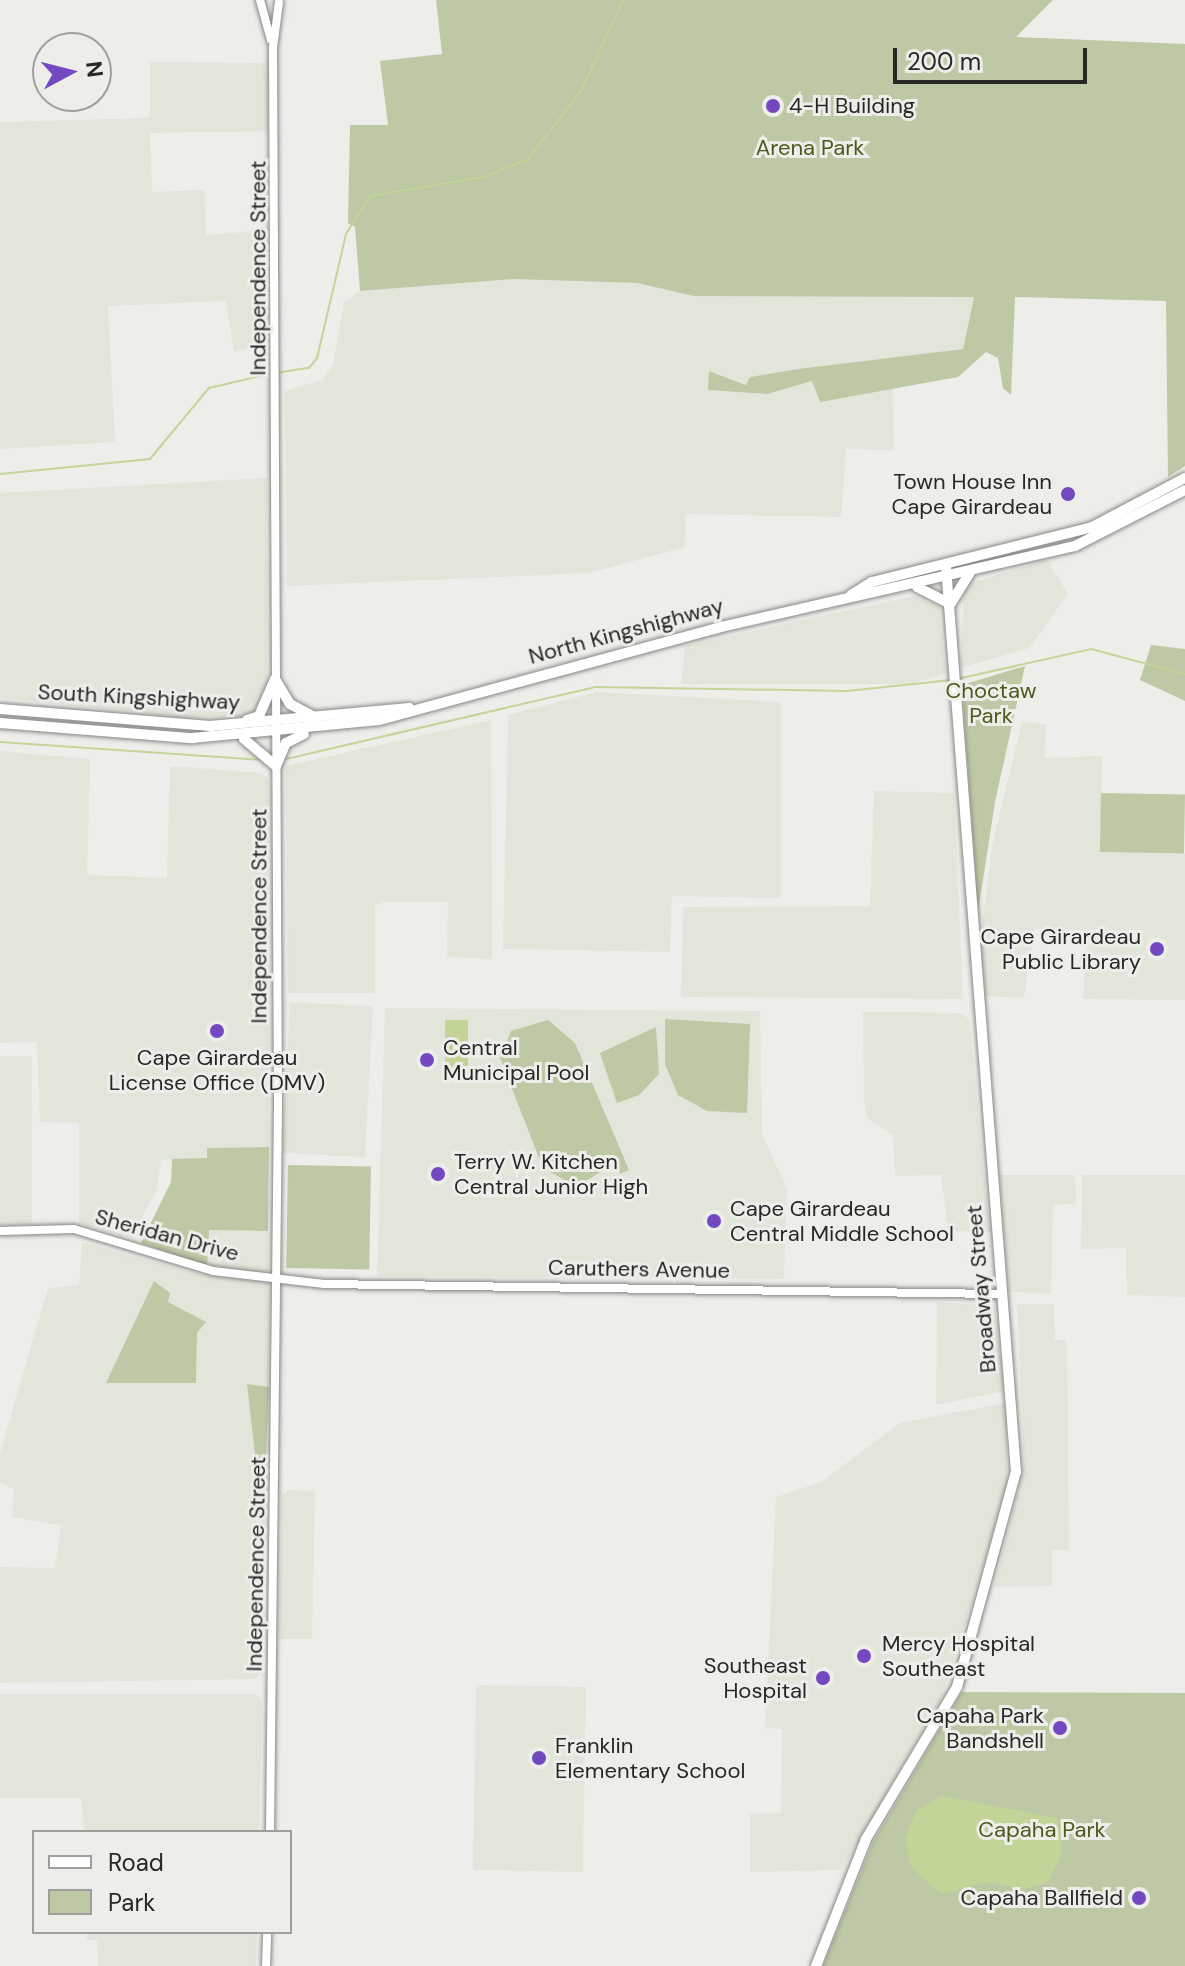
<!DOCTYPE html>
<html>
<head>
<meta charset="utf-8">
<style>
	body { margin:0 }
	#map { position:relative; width:1185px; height:1966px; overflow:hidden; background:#edeeea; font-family:"DM Sans",sans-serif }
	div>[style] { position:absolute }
	.built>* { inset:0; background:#e1e5da; transform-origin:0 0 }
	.green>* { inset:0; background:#bdc8a4; transform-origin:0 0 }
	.water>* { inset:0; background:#c3d499; transform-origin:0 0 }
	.stream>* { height:2px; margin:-1px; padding:0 1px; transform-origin:1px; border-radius:1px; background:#c3d499 }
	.roads { filter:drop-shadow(0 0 2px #878885) drop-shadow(0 0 2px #878885) }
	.minor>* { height:8px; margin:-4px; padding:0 4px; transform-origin:4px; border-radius:4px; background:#fff }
	.major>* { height:10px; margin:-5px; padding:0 5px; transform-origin:5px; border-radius:5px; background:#fff }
	.dots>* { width:22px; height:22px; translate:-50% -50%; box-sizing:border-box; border:4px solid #edeeea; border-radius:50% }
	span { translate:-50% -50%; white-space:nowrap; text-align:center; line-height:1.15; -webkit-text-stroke:6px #edeeea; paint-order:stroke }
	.poi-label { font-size:22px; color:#272826 }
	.left { translate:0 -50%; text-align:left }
	.right { translate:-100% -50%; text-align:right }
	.park-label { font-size:22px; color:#4b5a1b }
	.street-label { font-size:22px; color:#272826 }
	.legend { position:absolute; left:32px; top:1830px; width:260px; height:104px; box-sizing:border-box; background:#edeeea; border:2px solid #9e9f9c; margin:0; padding:10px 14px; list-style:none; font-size:24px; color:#272826 }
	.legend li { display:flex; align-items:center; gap:16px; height:40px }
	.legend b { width:40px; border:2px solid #9e9f9c }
	.north { position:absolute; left:32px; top:32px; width:80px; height:80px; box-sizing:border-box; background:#edeeea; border:2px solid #9e9f9c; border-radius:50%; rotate:83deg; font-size:22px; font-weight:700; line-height:32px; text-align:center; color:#272826 }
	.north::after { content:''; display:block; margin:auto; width:28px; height:36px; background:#7349c1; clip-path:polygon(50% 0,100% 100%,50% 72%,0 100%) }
	.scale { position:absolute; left:893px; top:48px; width:194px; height:36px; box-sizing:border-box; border:4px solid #272826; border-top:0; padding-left:10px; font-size:24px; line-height:28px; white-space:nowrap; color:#272826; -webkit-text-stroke:6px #edeeea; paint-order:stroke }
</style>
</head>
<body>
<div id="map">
	<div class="built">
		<i style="clip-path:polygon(150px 62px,269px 63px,270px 131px,150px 133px,152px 192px,205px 190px,206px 235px,267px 230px,265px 344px,234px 352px,226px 301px,108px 306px,115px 442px,0 449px,0 122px,150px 118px)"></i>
		<i style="clip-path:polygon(514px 279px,637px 283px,695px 296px,974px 296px,963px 349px,798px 369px,751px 377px,746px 385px,710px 371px,708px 390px,767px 394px,813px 381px,820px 402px,893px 387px,894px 450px,846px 449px,841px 517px,686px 514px,685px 547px,589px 573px,287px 586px,285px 391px,322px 380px,333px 365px,344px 302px,360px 291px)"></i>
		<i style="clip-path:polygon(267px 478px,267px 679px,253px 716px,185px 718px,0 698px,0 493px)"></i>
		<i style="clip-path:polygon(1047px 560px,1068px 594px,1029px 648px,961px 668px,964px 585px)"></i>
		<i style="clip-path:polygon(913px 596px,939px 607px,946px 673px,911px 684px,681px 684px,685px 646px)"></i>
		<i style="clip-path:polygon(597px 692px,781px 702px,781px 898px,672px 896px,670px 952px,503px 949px,508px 715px)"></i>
		<i style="clip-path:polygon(491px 720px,492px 959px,447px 957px,448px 902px,384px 902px,375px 906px,375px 993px,288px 993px,286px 766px)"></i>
		<i style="clip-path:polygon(1022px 722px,1046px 724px,1045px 758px,1102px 756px,1101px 852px,1185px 854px,1185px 1000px,1083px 999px,1087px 931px,1034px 929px,1024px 998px,983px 996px,980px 945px,992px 846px)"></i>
		<i style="clip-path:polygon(0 751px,90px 759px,87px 875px,167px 878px,170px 766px,262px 773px,268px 780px,269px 1147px,208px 1148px,207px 1158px,161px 1160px,157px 1189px,131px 1238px,79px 1223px,79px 1123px,40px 1122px,37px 1042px,0 1043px)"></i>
		<i style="clip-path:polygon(874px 791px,954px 793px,963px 999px,681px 997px,683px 907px,870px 906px)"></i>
		<i style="left:290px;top:1002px;width:83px;height:151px;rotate:3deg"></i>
		<i style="clip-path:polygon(385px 1008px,760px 1011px,762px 1134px,787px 1189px,784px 1279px,377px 1276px)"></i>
		<i style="clip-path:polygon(863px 1012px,961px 1013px,969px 1019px,990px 1232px,948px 1231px,941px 1175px,895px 1176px,893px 1135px,867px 1118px,864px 1101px)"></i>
		<i style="left:0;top:1056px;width:32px;height:169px"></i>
		<i style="clip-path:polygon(999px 1175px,1075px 1175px,1076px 1204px,1053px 1205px,1051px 1294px,1009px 1292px)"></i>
		<i style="clip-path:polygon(1082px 1175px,1185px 1175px,1185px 1297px,1127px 1295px,1126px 1248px,1081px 1249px)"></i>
		<i style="clip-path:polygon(evenodd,208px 1230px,268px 1231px,269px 1387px,247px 1385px,257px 1472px,265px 1480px,263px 1672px,254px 1679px,0 1683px,0 1567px,55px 1568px,61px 1525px,12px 1517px,14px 1489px,0 1483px,0 1453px,48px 1288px,79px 1285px,82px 1242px,204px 1276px,208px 1230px,170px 1293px,168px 1302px,197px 1333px,196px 1383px,106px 1383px,170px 1293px)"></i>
		<i style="clip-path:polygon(937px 1302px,994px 1306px,1005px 1391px,936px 1405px)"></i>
		<i style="clip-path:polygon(1017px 1304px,1054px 1304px,1055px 1340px,1067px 1341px,1069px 1550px,1052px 1550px,1052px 1586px,994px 1587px,1024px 1467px)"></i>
		<i style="clip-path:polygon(1006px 1403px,1007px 1490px,941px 1699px,842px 1870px,750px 1872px,750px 1814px,781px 1813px,782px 1729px,765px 1728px,776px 1497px,821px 1482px,900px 1423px)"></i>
		<i style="clip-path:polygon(288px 1490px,315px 1491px,312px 1639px,279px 1639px,282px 1496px)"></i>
		<i style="left:476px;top:1685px;width:110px;height:185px;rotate:1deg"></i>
		<i style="clip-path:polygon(0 1694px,256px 1694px,262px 1700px,259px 1832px,84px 1832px,81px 1798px,0 1798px)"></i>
		<i style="clip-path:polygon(87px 1932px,257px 1932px,256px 1966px,98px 1966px,97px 1940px,87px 1940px)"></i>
	</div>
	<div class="green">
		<i style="clip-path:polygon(436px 0,1053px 0,1016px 37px,1185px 44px,1185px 466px,1168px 477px,1166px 301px,1015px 297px,1011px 395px,1003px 388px,998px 358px,986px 352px,958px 377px,820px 402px,812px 381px,767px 394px,708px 390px,709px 371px,746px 385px,750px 377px,798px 369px,963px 349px,974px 297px,694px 296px,637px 283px,514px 279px,360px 291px,355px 227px,348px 223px,350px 125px,388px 125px,380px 61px,442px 54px)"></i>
		<i style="clip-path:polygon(1151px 645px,1185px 649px,1185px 701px,1140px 680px)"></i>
		<i style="clip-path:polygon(1025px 666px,995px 802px,978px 912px,962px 685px)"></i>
		<i style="left:1101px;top:793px;width:84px;height:59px;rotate:1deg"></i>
		<i style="clip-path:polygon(665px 1019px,750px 1024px,747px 1113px,707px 1111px,678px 1095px,665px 1064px)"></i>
		<i style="clip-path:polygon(548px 1020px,575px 1043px,629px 1170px,620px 1174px,614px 1163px,577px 1187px,543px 1168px,500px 1058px,511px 1031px)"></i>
		<i style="clip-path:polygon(656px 1027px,659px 1074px,639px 1095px,617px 1103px,600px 1053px)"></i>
		<i style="clip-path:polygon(269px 1147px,268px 1231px,209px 1230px,207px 1266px,141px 1243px,171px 1182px,172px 1159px,207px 1158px,207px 1148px)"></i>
		<i style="left:288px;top:1165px;width:83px;height:103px;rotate:1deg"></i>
		<i style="clip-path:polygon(154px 1281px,170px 1293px,168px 1302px,206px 1322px,197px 1333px,196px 1383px,106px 1383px)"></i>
		<i style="clip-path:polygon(247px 1384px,269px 1387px,265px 1480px,257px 1472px)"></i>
		<i style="clip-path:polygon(962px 1692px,1185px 1693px,1185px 1966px,823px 1966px,873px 1842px)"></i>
	</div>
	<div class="water">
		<i style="left:445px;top:1020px;width:23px;height:48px"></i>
		<i style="clip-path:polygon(941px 1796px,1057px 1818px,1062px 1854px,1047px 1883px,1024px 1889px,986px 1882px,941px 1894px,911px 1867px,905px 1840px,916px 1811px)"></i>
	</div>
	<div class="stream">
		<i style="left:276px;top:373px;width:33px;rotate:-9deg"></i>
		<i style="left:309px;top:368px;width:13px;rotate:-51deg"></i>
		<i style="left:317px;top:358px;width:127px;rotate:-76.8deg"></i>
		<i style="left:346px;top:234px;width:45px;rotate:-57.7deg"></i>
		<i style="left:370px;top:196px;width:116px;rotate:-9.5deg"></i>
		<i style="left:484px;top:177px;width:48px;rotate:-22.2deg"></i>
		<i style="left:528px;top:159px;width:86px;rotate:-52.1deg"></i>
		<i style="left:581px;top:91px;width:100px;rotate:-65.2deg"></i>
		<i style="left:0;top:474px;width:151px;rotate:-5.7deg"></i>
		<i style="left:150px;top:459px;width:92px;rotate:-50.3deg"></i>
		<i style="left:209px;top:388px;width:62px;rotate:-13.1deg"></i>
		<i style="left:957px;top:679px;width:137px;rotate:-12.6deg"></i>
		<i style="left:1091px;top:649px;width:97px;rotate:14.9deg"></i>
		<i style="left:0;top:742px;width:262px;rotate:3.9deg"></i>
		<i style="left:286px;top:759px;width:317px;rotate:-13.1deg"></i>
		<i style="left:595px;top:687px;width:252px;rotate:0.9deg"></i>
		<i style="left:847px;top:691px;width:105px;rotate:-6deg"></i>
	</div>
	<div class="roads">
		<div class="minor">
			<i style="left:260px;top:0;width:41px;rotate:74.6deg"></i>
			<i style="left:0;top:1231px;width:74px;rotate:-1.5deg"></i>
			<i style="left:74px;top:1229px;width:145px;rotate:16.8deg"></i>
			<i style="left:213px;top:1271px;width:112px;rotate:6.7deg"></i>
			<i style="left:324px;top:1284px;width:678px;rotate:0.85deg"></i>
			<i style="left:270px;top:1832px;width:725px;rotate:-89.37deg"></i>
			<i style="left:278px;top:1107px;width:1059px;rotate:-90.27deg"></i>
			<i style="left:273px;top:48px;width:46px;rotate:-82.6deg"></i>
			<i style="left:266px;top:1966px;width:34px;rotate:-88deg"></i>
		</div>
		<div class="major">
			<i style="left:917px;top:587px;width:37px;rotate:27deg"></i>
			<i style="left:851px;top:595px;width:25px;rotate:-32deg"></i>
			<i style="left:872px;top:582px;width:227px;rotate:-14deg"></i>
			<i style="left:1092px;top:527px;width:105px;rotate:-27.8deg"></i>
			<i style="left:951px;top:603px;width:36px;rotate:-58deg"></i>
			<i style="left:275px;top:679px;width:29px;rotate:59deg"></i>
			<i style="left:290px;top:704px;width:27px;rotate:28deg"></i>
			<i style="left:0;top:709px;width:211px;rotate:4.6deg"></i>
			<i style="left:210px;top:726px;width:200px;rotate:-5.2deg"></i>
			<i style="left:247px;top:720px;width:13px;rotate:-18deg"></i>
			<i style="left:259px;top:716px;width:40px;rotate:-66.6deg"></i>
			<i style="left:0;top:723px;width:193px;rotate:4.5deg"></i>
			<i style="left:192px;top:738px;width:188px;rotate:-5.5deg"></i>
			<i style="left:379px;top:720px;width:354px;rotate:-15.2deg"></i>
			<i style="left:721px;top:627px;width:363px;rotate:-12.9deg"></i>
			<i style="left:1075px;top:546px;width:123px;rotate:-27deg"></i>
			<i style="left:244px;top:739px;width:42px;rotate:40.2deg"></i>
			<i style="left:276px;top:766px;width:25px;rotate:-67deg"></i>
			<i style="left:286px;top:743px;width:20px;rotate:-27deg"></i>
			<i style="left:816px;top:1966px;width:136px;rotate:-68.5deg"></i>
			<i style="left:866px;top:1839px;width:177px;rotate:-59.1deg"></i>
			<i style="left:957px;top:1687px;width:223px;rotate:-74.7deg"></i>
			<i style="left:1016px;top:1472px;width:909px;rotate:-94.42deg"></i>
		</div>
	</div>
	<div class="dots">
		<i style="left:773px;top:106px;background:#7349c1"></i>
		<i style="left:1068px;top:494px;background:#7349c1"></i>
		<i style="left:1157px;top:949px;background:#7349c1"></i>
		<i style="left:217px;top:1031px;background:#7349c1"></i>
		<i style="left:427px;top:1060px;background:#7349c1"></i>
		<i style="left:438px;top:1174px;background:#7349c1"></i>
		<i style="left:714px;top:1221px;background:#7349c1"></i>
		<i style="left:864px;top:1656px;background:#7349c1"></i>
		<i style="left:823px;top:1678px;background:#7349c1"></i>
		<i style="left:1060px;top:1728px;background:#7349c1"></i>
		<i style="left:539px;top:1758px;background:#7349c1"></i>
		<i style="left:1139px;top:1898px;background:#7349c1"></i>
	</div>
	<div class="poi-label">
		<span class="left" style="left:789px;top:106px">4-H Building</span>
		<span class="right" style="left:1052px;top:494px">Town House Inn<br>Cape Girardeau</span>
		<span class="right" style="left:1141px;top:949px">Cape Girardeau<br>Public Library</span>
		<span class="left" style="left:443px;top:1060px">Central<br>Municipal Pool</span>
		<span style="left:217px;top:1070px">Cape Girardeau<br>License Office (DMV)</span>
		<span class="left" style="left:454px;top:1174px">Terry W. Kitchen<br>Central Junior High</span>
		<span class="left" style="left:730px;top:1221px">Cape Girardeau<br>Central Middle School</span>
		<span class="left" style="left:882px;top:1656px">Mercy Hospital<br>Southeast</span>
		<span class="right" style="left:807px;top:1678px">Southeast<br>Hospital</span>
		<span class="right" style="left:1044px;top:1728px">Capaha Park<br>Bandshell</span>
		<span class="left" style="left:555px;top:1758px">Franklin<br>Elementary School</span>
		<span class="right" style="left:1123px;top:1898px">Capaha Ballfield</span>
	</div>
	<div class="park-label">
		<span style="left:810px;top:148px">Arena Park</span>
		<span style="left:991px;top:703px">Choctaw<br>Park</span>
		<span style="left:1042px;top:1830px">Capaha Park</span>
	</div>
	<div class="street-label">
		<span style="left:258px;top:268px;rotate:-90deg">Independence Street</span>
		<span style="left:626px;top:631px;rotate:-15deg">North Kingshighway</span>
		<span style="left:139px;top:697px;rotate:3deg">South Kingshighway</span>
		<span style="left:259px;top:916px;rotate:-90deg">Independence Street</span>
		<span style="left:167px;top:1235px;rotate:15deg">Sheridan Drive</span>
		<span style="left:639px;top:1269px;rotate:1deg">Caruthers Avenue</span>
		<span style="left:981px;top:1289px;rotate:-95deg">Broadway Street</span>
		<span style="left:256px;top:1564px;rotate:-89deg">Independence Street</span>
	</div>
	<ul class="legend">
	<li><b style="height:10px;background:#fff"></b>Road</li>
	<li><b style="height:22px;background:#bdc8a4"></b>Park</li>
	</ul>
	<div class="north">N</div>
	<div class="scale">200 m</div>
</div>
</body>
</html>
